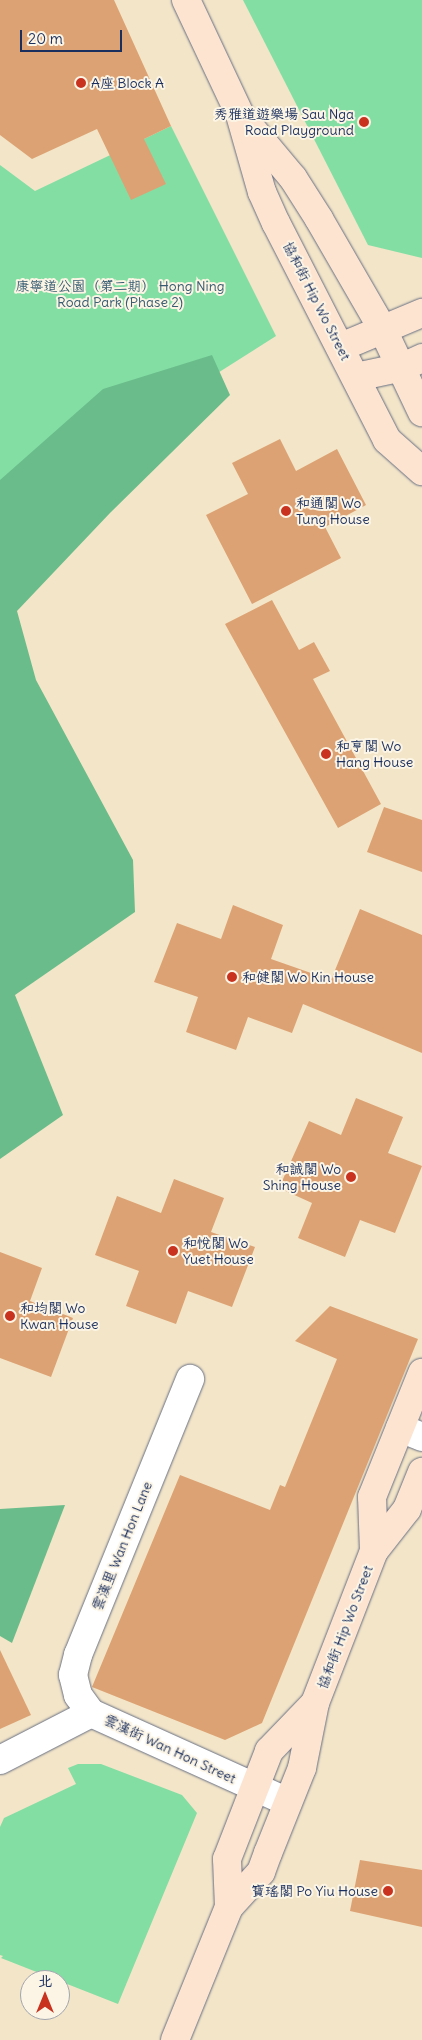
<!DOCTYPE html>
<html>
<head>
<meta charset="utf-8">
<style>
	body { margin:0 }
	#map { position:relative; width:422px; height:2040px; overflow:hidden; background:#f3e5c8; font-family:Delius,"LXGW WenKai TC",sans-serif }
	div>[style] { position:absolute }
	.green>* { inset:0; background:#83dea4 }
	.forest>* { inset:0; background:#6abd8a }
	.building>* { inset:0; background:#dda273 }
	.roads { filter:drop-shadow(0 0 1px #676f83) drop-shadow(0 0 1px #676f83) }
	.minor>* { height:28px; margin:-14px; padding:0 14px; transform-origin:14px; border-radius:14px; background:#fff }
	.tertiary>* { height:28px; margin:-14px; padding:0 14px; transform-origin:14px; border-radius:14px; background:#fff }
	.secondary>* { height:28px; margin:-14px; padding:0 14px; transform-origin:14px; border-radius:14px; background:#fde4d1 }
	.dots>* { width:14px; height:14px; translate:-50% -50%; box-sizing:border-box; border:2px solid #fcf5e5; border-radius:50% }
	span { translate:-50% -50%; white-space:nowrap; text-align:center; line-height:1.15; -webkit-text-stroke:4px #fcf5e5; paint-order:stroke }
	.poi-label { font-size:14px; color:#1b2f5e }
	.left { translate:0 -50%; text-align:left }
	.right { translate:-100% -50%; text-align:right }
	.park-label { font-size:14px; color:#355b70 }
	.street-label { font-size:14px; color:#1b2f5e }
	.north { position:absolute; left:20px; top:1970px; width:50px; height:50px; box-sizing:border-box; background:#fcf5e5; border:1px solid #a2a6af; border-radius:50%; rotate:0deg; font-size:14px; font-weight:700; line-height:20px; text-align:center; color:#1b2f5e }
	.north::after { content:''; display:block; margin:auto; width:18px; height:22px; background:#c8321e; clip-path:polygon(50% 0,100% 100%,50% 72%,0 100%) }
	.scale { position:absolute; left:20px; top:30px; width:102px; height:22px; box-sizing:border-box; border:2px solid #1b2f5e; border-top:0; padding-left:6px; font-size:15px; line-height:18px; white-space:nowrap; color:#1b2f5e; -webkit-text-stroke:4px #fcf5e5; paint-order:stroke }
</style>
</head>
<body>
<div id="map">
	<div class="green">
		<i style="clip-path:polygon(243px 0,422px 0,422px 258px,368px 245px)"></i>
		<i style="clip-path:polygon(171px 126px,276px 336px,164px 407px,0 542px,0 165px,35px 191px)"></i>
		<i style="clip-path:polygon(78px 1764px,101px 1764px,182px 1795px,197px 1813px,118px 2004px,1px 1958px,3px 1956px,0 1955px,0 1827px,4px 1818px,76px 1784px,68px 1768px)"></i>
	</div>
	<div class="forest">
		<i style="clip-path:polygon(212px 355px,230px 395px,110px 513px,17px 611px,36px 680px,133px 860px,135px 912px,15px 995px,63px 1115px,0 1159px,0 480px,103px 389px)"></i>
		<i style="clip-path:polygon(65px 1505px,12px 1643px,0 1636px,0 1509px)"></i>
	</div>
	<div class="building">
		<i style="clip-path:polygon(0 0,114px 0,171px 126px,144px 139px,166px 184px,131px 200px,97px 129px,32px 159px,0 135px)"></i>
		<i style="clip-path:polygon(280px 439px,296px 471px,337px 449px,366px 505px,325px 527px,341px 558px,252px 604px,206px 515px,248px 494px,232px 463px)"></i>
		<i style="clip-path:polygon(272px 600px,299px 650px,314px 642px,330px 671px,313px 679px,381px 804px,338px 828px,225px 624px)"></i>
		<i style="clip-path:polygon(384px 807px,422px 820px,422px 872px,367px 852px)"></i>
		<i style="clip-path:polygon(233px 905px,283px 925px,271px 959px,331px 980px,360px 909px,422px 935px,422px 1053px,303px 1004px,292px 1033px,248px 1017px,236px 1050px,186px 1032px,198px 997px,154px 982px,177px 923px,221px 939px)"></i>
		<i style="clip-path:polygon(356px 1098px,403px 1117px,388px 1153px,422px 1166px,395px 1233px,360px 1220px,345px 1257px,298px 1238px,312px 1203px,279px 1188px,309px 1121px,341px 1135px)"></i>
		<i style="clip-path:polygon(174px 1179px,224px 1198px,211px 1232px,255px 1247px,232px 1307px,188px 1291px,176px 1324px,126px 1306px,139px 1271px,95px 1255px,117px 1196px,161px 1213px)"></i>
		<i style="clip-path:polygon(0 1252px,42px 1268px,30px 1301px,73px 1318px,51px 1377px,0 1358px)"></i>
		<i style="clip-path:polygon(330px 1306px,418px 1339px,262px 1723px,225px 1740px,92px 1687px,180px 1475px,270px 1510px,280px 1485px,285px 1487px,337px 1359px,295px 1341px)"></i>
		<i style="clip-path:polygon(0 1650px,31px 1715px,0 1729px)"></i>
		<i style="clip-path:polygon(360px 1860px,422px 1870px,422px 1927px,350px 1911px)"></i>
	</div>
	<div class="roads">
		<div class="minor">
			<i style="left:91px;top:1713px;width:22px;rotate:-126deg"></i>
			<i style="left:78px;top:1695px;width:21px;rotate:-104deg"></i>
			<i style="left:73px;top:1675px;width:21px;rotate:-76deg"></i>
			<i style="left:78px;top:1655px;width:298px;rotate:-67.9deg"></i>
			<i style="left:0;top:1760px;width:102px;rotate:-27.3deg"></i>
			<i style="left:91px;top:1713px;width:216px;rotate:24.3deg"></i>
		</div>
		<div class="tertiary">
			<i style="left:400px;top:1428px;width:24px;rotate:22deg"></i>
		</div>
		<div class="secondary">
			<i style="left:186px;top:0;width:127px;rotate:64.8deg"></i>
			<i style="left:240px;top:115px;width:80px;rotate:74.1deg"></i>
			<i style="left:262px;top:192px;width:34px;rotate:66deg"></i>
			<i style="left:276px;top:223px;width:244px;rotate:62.9deg"></i>
			<i style="left:387px;top:440px;width:47px;rotate:41.5deg"></i>
			<i style="left:246px;top:122px;width:73px;rotate:50deg"></i>
			<i style="left:293px;top:178px;width:49px;rotate:57.6deg"></i>
			<i style="left:319px;top:219px;width:128px;rotate:60deg"></i>
			<i style="left:383px;top:330px;width:91px;rotate:64.6deg"></i>
			<i style="left:341px;top:347px;width:88px;rotate:-22.8deg"></i>
			<i style="left:356px;top:377px;width:48px;rotate:-12deg"></i>
			<i style="left:403px;top:367px;width:21px;rotate:-25deg"></i>
			<i style="left:374px;top:1551px;width:54px;rotate:-92.1deg"></i>
			<i style="left:372px;top:1497px;width:134px;rotate:-68deg"></i>
			<i style="left:229px;top:1907px;width:48px;rotate:-92.4deg"></i>
			<i style="left:227px;top:1859px;width:116px;rotate:-68.7deg"></i>
			<i style="left:269px;top:1751px;width:66px;rotate:-46.2deg"></i>
			<i style="left:175px;top:2040px;width:144px;rotate:-67.9deg"></i>
			<i style="left:229px;top:1907px;width:47px;rotate:-47.6deg"></i>
			<i style="left:261px;top:1872px;width:20px;rotate:-70deg"></i>
			<i style="left:268px;top:1853px;width:92px;rotate:-68.2deg"></i>
			<i style="left:302px;top:1768px;width:66px;rotate:-78.7deg"></i>
			<i style="left:315px;top:1703px;width:163px;rotate:-68.8deg"></i>
			<i style="left:374px;top:1551px;width:53px;rotate:-51.8deg"></i>
			<i style="left:407px;top:1509px;width:40px;rotate:-68deg"></i>
		</div>
	</div>
	<div class="dots">
		<i style="left:81px;top:83px;background:#c8321e"></i>
		<i style="left:364px;top:122px;background:#c8321e"></i>
		<i style="left:286px;top:511px;background:#c8321e"></i>
		<i style="left:326px;top:754px;background:#c8321e"></i>
		<i style="left:232px;top:977px;background:#c8321e"></i>
		<i style="left:351px;top:1177px;background:#c8321e"></i>
		<i style="left:173px;top:1251px;background:#c8321e"></i>
		<i style="left:10px;top:1316px;background:#c8321e"></i>
		<i style="left:388px;top:1891px;background:#c8321e"></i>
	</div>
	<div class="poi-label">
		<span class="left" style="left:91px;top:83px">A座 Block A</span>
		<span class="right" style="left:354px;top:122px">秀雅道遊樂場 Sau Nga<br>Road Playground</span>
		<span class="left" style="left:296px;top:511px">和通閣 Wo<br>Tung House</span>
		<span class="left" style="left:336px;top:754px">和亨閣 Wo<br>Hang House</span>
		<span class="left" style="left:242px;top:977px">和健閣 Wo Kin House</span>
		<span class="right" style="left:341px;top:1177px">和誠閣 Wo<br>Shing House</span>
		<span class="left" style="left:183px;top:1251px">和悅閣 Wo<br>Yuet House</span>
		<span class="left" style="left:20px;top:1316px">和均閣 Wo<br>Kwan House</span>
		<span class="right" style="left:378px;top:1891px">寶瑤閣 Po Yiu House</span>
	</div>
	<div class="park-label">
		<span style="left:120px;top:294px">康寧道公園（第二期） Hong Ning<br>Road Park (Phase 2)</span>
	</div>
	<div class="street-label">
		<span style="left:317px;top:301px;rotate:63deg">協和街 Hip Wo Street</span>
		<span style="left:122px;top:1546px;rotate:-68deg">雲漢里 Wan Hon Lane</span>
		<span style="left:345px;top:1627px;rotate:-69deg">協和街 Hip Wo Street</span>
		<span style="left:170px;top:1749px;rotate:25deg">雲漢街 Wan Hon Street</span>
	</div>
	<div class="north">北</div>
	<div class="scale">20 m</div>
</div>
</body>
</html>
